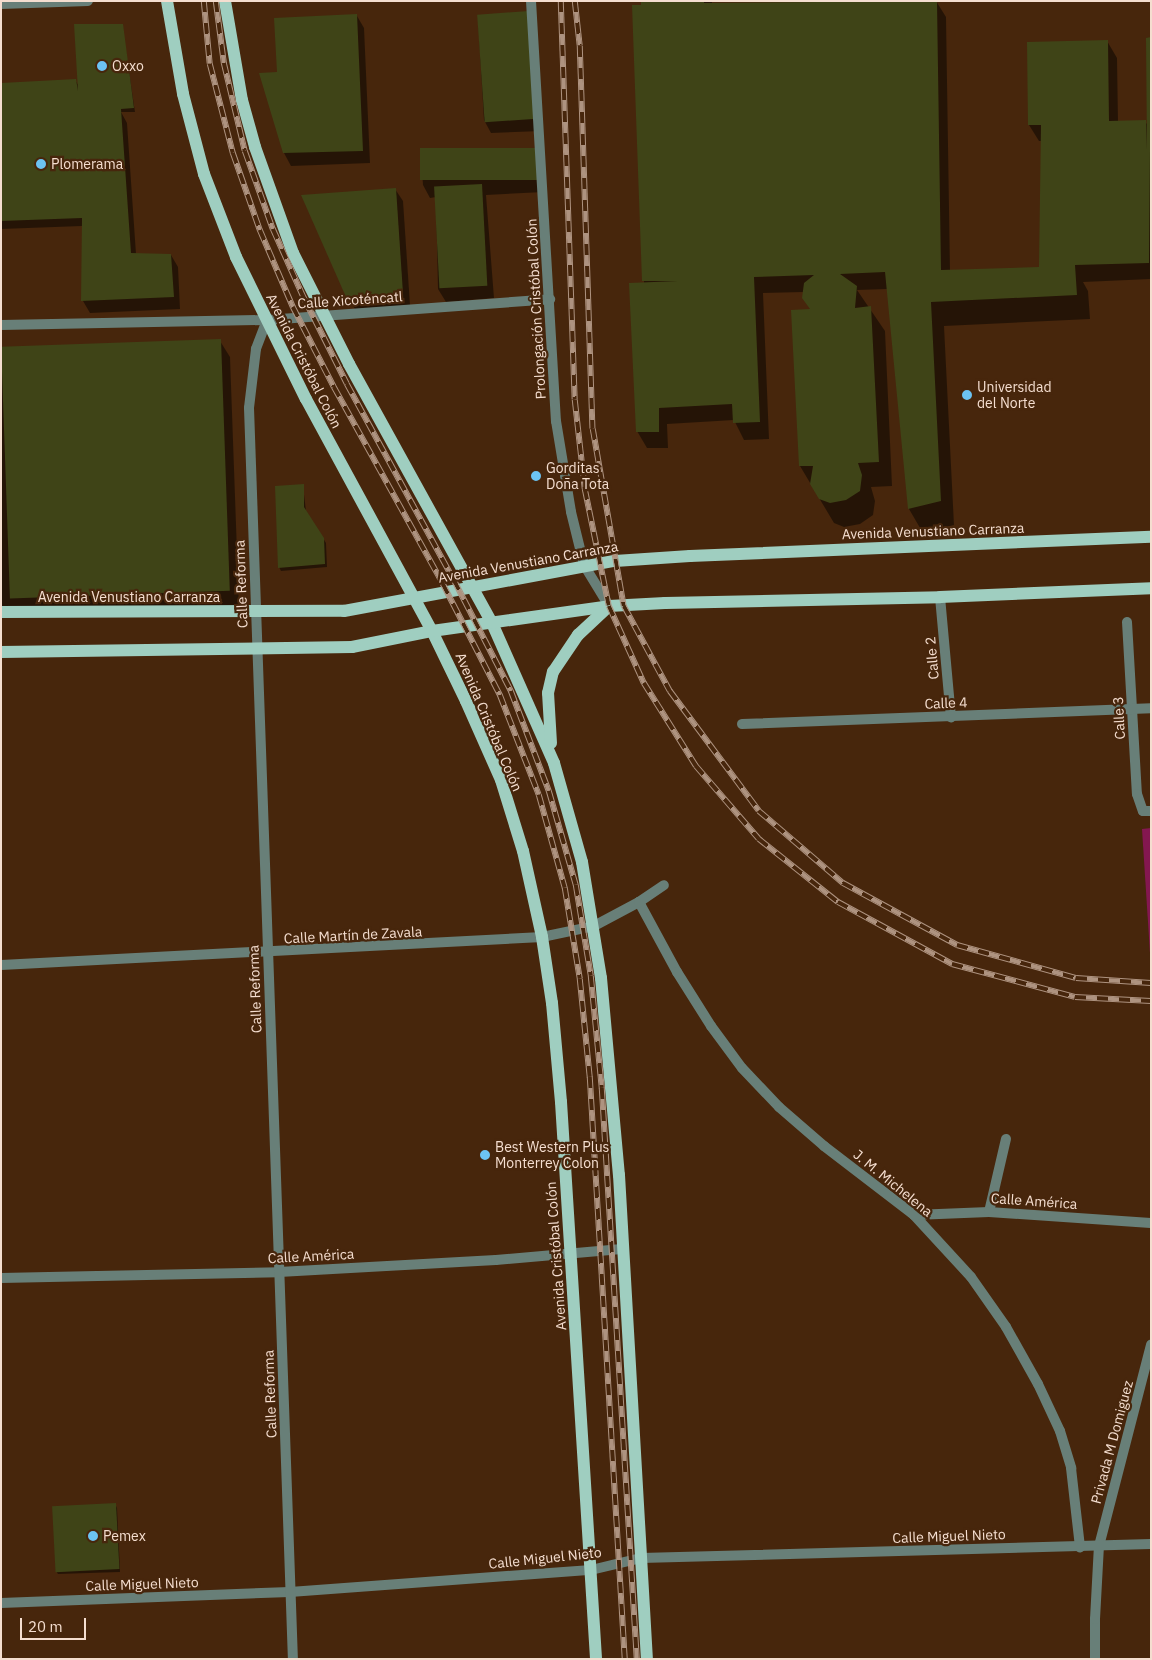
<!DOCTYPE html>
<html>
<head>
<meta charset="utf-8">
<style>
	body { margin:0 }
	#map { position:relative; width:1152px; height:1660px; overflow:hidden; background:#47260c; font-family:"IBM Plex Sans",sans-serif }
	div>[style] { position:absolute }
	.green>* { inset:0; background:#841750 }
	.shadow>* { inset:0; background:#0007 }
	.building>* { inset:0; background:#3f4417; transform-origin:0 0 }
	.minor>* { height:10px; margin:-5px; padding:0 5px; transform-origin:5px; border-radius:5px; background:#687f78 }
	.tertiary>* { height:10px; margin:-5px; padding:0 5px; transform-origin:5px; border-radius:5px; background:#687f78 }
	.primary>* { height:12px; margin:-6px; padding:0 6px; transform-origin:6px; border-radius:6px; background:#9fcec0 }
	.rail>* { height:5.5px; margin-top:-2.75px; transform-origin:0; background:repeating-linear-gradient(90deg,#47260c 0 11px,#ae9380 0 22px); box-sizing:border-box; border-block:1px solid #ae9380 }
	.dots>* { width:14px; height:14px; translate:-50% -50%; box-sizing:border-box; border:2px solid #47260c; border-radius:50% }
	span { translate:-50% -50%; white-space:nowrap; text-align:center; line-height:1.15; -webkit-text-stroke:4.5px #47260c; paint-order:stroke }
	.poi-label { font-size:14px; color:#f5ded0 }
	.left { translate:0 -50%; text-align:left }
	.street-label { font-size:14px; color:#f5ded0 }
	.frame { position:absolute; inset:0; border:2px solid #f5ded0; pointer-events:none }
	.scale { position:absolute; left:20px; top:1618px; width:66px; height:22px; box-sizing:border-box; border:2px solid #f5ded0; border-top:0; padding-left:6px; font-size:15px; line-height:18px; white-space:nowrap; color:#f5ded0; -webkit-text-stroke:4px #47260c; paint-order:stroke }
</style>
</head>
<body>
<div id="map">
	<div class="green">
		<i style="clip-path:polygon(1151px 828px,1151px 969px,1142px 829px)"></i>
	</div>
	<div class="shadow">
		<i style="clip-path:polygon(642px 1px,712px 1px,712px 5px,936px 1px,946px 17px,950px 271px,1041px 268px,1042px 141px,1039px 141px,1029px 125px,1107px 41px,1117px 58px,1118px 122px,1145px 121px,1148px 126px,1151px 39px,1151px 279px,1083px 282px,1088px 291px,1090px 319px,944px 326px,954px 525px,923px 533px,909px 509px,888px 289px,857px 290px,885px 331px,892px 486px,871px 487px,875px 501px,873px 515px,860px 524px,844px 527px,834px 523px,800px 466px,792px 311px,811px 310px,804px 292px,763px 293px,769px 439px,744px 440px,734px 420px,667px 424px,668px 448px,647px 448px,637px 431px,644px 283px)"></i>
		<i style="clip-path:polygon(357px 16px,364px 28px,370px 163px,291px 166px,284px 153px,279px 73px)"></i>
		<i style="clip-path:polygon(478px 17px,542px 131px,491px 133px,484px 120px)"></i>
		<i style="clip-path:polygon(122px 25px,135px 112px,121px 112px,127px 123px,136px 254px,171px 255px,178px 267px,180px 309px,90px 313px,83px 301px,82px 226px,1px 229px,1px 85px,75px 80px,79px 86px)"></i>
		<i style="clip-path:polygon(537px 150px,544px 192px,486px 195px,494px 298px,446px 302px,438px 289px,436px 197px,430px 198px,423px 185px,421px 157px)"></i>
		<i style="clip-path:polygon(395px 189px,403px 201px,410px 305px,355px 309px,347px 296px)"></i>
		<i style="clip-path:polygon(220px 341px,230px 357px,239px 608px,1px 612px,1px 350px)"></i>
		<i style="clip-path:polygon(303px 486px,306px 511px,326px 543px,327px 567px,281px 571px,279px 567px)"></i>
		<i style="clip-path:polygon(115px 1504px,117px 1508px,120px 1572px,58px 1574px,56px 1571px)"></i>
	</div>
	<div class="building">
		<i style="clip-path:polygon(641px 1px,704px 1px,704px 3px,937px 1px,941px 270px,1039px 267px,1041px 125px,1028px 125px,1027px 42px,1108px 40px,1109px 121px,1146px 120px,1147px 150px,1146px 38px,1151px 37px,1149px 263px,1075px 265px,1077px 295px,931px 302px,941px 501px,908px 509px,885px 272px,840px 274px,857px 286px,855px 308px,871px 306px,879px 462px,858px 463px,862px 475px,860px 491px,846px 500px,830px 503px,819px 499px,810px 484px,813px 466px,799px 466px,791px 310px,810px 309px,802px 298px,804px 283px,814px 275px,754px 277px,760px 422px,733px 423px,732px 404px,659px 408px,659px 432px,636px 432px,629px 283px,678px 281px,642px 281px,632px 5px,641px 5px)"></i>
		<i style="left:529px;top:11px;width:108px;height:52px;rotate:86deg"></i>
		<i style="clip-path:polygon(357px 14px,363px 151px,283px 153px,259px 73px,277px 72px,274px 18px)"></i>
		<i style="clip-path:polygon(74px 24px,123px 24px,134px 108px,121px 109px,131px 253px,171px 254px,174px 297px,81px 301px,82px 218px,1px 221px,1px 83px,76px 79px,78px 91px)"></i>
		<i style="left:538px;top:148px;width:32px;height:118px;rotate:90deg"></i>
		<i style="left:482px;top:184px;width:102px;height:48px;rotate:87deg"></i>
		<i style="clip-path:polygon(396px 188px,403px 293px,346px 297px,301px 195px)"></i>
		<i style="left:221px;top:339px;width:252px;height:220px;rotate:88deg"></i>
		<i style="clip-path:polygon(304px 484px,304px 507px,324px 538px,325px 564px,278px 568px,275px 486px)"></i>
		<i style="left:116px;top:1503px;width:66px;height:64px;rotate:87deg"></i>
	</div>
	<div class="minor">
		<i style="left:531px;top:1px;width:421px;rotate:86.6deg"></i>
		<i style="left:556px;top:421px;width:92px;rotate:80.6deg"></i>
		<i style="left:571px;top:512px;width:55px;rotate:76.2deg"></i>
		<i style="left:584px;top:565px;width:48px;rotate:58.6deg"></i>
		<i style="left:1px;top:4px;width:87px;rotate:-2deg"></i>
		<i style="left:1px;top:325px;width:266px;rotate:-1.1deg"></i>
		<i style="left:267px;top:320px;width:284px;rotate:-4.2deg"></i>
		<i style="left:940px;top:597px;width:121px;rotate:84.8deg"></i>
		<i style="left:1127px;top:622px;width:172px;rotate:86.7deg"></i>
		<i style="left:1137px;top:794px;width:18px;rotate:71deg"></i>
		<i style="left:1143px;top:811px;width:8px"></i>
		<i style="left:742px;top:724px;width:409px;rotate:-2.2deg"></i>
		<i style="left:639px;top:902px;width:80px;rotate:61.5deg"></i>
		<i style="left:677px;top:972px;width:64px;rotate:57.8deg"></i>
		<i style="left:711px;top:1026px;width:52px;rotate:53.6deg"></i>
		<i style="left:742px;top:1068px;width:54px;rotate:46.5deg"></i>
		<i style="left:779px;top:1107px;width:60px;rotate:40.9deg"></i>
		<i style="left:824px;top:1146px;width:113px;rotate:37.5deg"></i>
		<i style="left:914px;top:1215px;width:84px;rotate:47.4deg"></i>
		<i style="left:971px;top:1277px;width:61px;rotate:55deg"></i>
		<i style="left:1006px;top:1327px;width:65px;rotate:60.7deg"></i>
		<i style="left:1038px;top:1384px;width:52px;rotate:64.9deg"></i>
		<i style="left:1060px;top:1431px;width:39px;rotate:73deg"></i>
		<i style="left:1071px;top:1468px;width:80px;rotate:83.5deg"></i>
		<i style="left:1px;top:965px;width:542px;rotate:-2.96deg"></i>
		<i style="left:542px;top:937px;width:53px;rotate:-11.9deg"></i>
		<i style="left:594px;top:926px;width:51px;rotate:-28.1deg"></i>
		<i style="left:639px;top:902px;width:30px;rotate:-34deg"></i>
		<i style="left:989px;top:1212px;width:75px;rotate:-76.9deg"></i>
		<i style="left:914px;top:1215px;width:75px;rotate:-2.3deg"></i>
		<i style="left:989px;top:1212px;width:162px;rotate:3.9deg"></i>
		<i style="left:1px;top:1278px;width:278px;rotate:-1.2deg"></i>
		<i style="left:279px;top:1272px;width:217px;rotate:-3.2deg"></i>
		<i style="left:496px;top:1260px;width:126px;rotate:-5deg"></i>
		<i style="left:1px;top:1603px;width:289px;rotate:-2.2deg"></i>
		<i style="left:290px;top:1592px;width:302px;rotate:-4.2deg"></i>
		<i style="left:1095px;top:1659px;width:40px;rotate:-90deg"></i>
		<i style="left:1095px;top:1619px;width:73px;rotate:-86.9deg"></i>
		<i style="left:1099px;top:1546px;width:208px;rotate:-75.5deg"></i>
	</div>
	<div class="tertiary">
		<i style="left:267px;top:320px;width:31px;rotate:111deg"></i>
		<i style="left:256px;top:349px;width:59px;rotate:96.8deg"></i>
		<i style="left:249px;top:408px;width:1252px;rotate:87.99deg"></i>
		<i style="left:591px;top:1570px;width:51px;rotate:-13.5deg"></i>
		<i style="left:641px;top:1558px;width:510px;rotate:-1.57deg"></i>
	</div>
	<div class="primary">
		<i style="left:167px;top:1px;width:94px;rotate:80.2deg"></i>
		<i style="left:183px;top:94px;width:83px;rotate:75.3deg"></i>
		<i style="left:204px;top:174px;width:89px;rotate:68.9deg"></i>
		<i style="left:236px;top:257px;width:158px;rotate:63.8deg"></i>
		<i style="left:306px;top:399px;width:264px;rotate:61.5deg"></i>
		<i style="left:432px;top:631px;width:78px;rotate:64.1deg"></i>
		<i style="left:466px;top:701px;width:86px;rotate:66.1deg"></i>
		<i style="left:501px;top:780px;width:74px;rotate:72.8deg"></i>
		<i style="left:523px;top:851px;width:88px;rotate:77.5deg"></i>
		<i style="left:542px;top:937px;width:67px;rotate:81.4deg"></i>
		<i style="left:552px;top:1003px;width:99px;rotate:84.8deg"></i>
		<i style="left:561px;top:1102px;width:558px;rotate:86.4deg"></i>
		<i style="left:225px;top:1px;width:100px;rotate:80.3deg"></i>
		<i style="left:242px;top:100px;width:49px;rotate:74.5deg"></i>
		<i style="left:255px;top:147px;width:113px;rotate:70.3deg"></i>
		<i style="left:293px;top:253px;width:124px;rotate:63.2deg"></i>
		<i style="left:349px;top:364px;width:296px;rotate:61.1deg"></i>
		<i style="left:492px;top:623px;width:153px;rotate:66.1deg"></i>
		<i style="left:554px;top:763px;width:103px;rotate:74.2deg"></i>
		<i style="left:582px;top:862px;width:118px;rotate:80.7deg"></i>
		<i style="left:601px;top:978px;width:198px;rotate:84.8deg"></i>
		<i style="left:619px;top:1175px;width:485px;rotate:86.7deg"></i>
		<i style="left:1px;top:612px;width:343px;rotate:-0.2deg"></i>
		<i style="left:344px;top:611px;width:276px;rotate:-10.5deg"></i>
		<i style="left:615px;top:561px;width:75px;rotate:-3.8deg"></i>
		<i style="left:690px;top:556px;width:461px;rotate:-2.4deg"></i>
		<i style="left:1px;top:652px;width:351px;rotate:-0.8deg"></i>
		<i style="left:352px;top:647px;width:82px;rotate:-11.3deg"></i>
		<i style="left:432px;top:631px;width:179px;rotate:-8deg"></i>
		<i style="left:609px;top:606px;width:56px;rotate:-3.1deg"></i>
		<i style="left:665px;top:603px;width:275px;rotate:-1.2deg"></i>
		<i style="left:940px;top:597px;width:211px;rotate:-2.4deg"></i>
		<i style="left:551px;top:743px;width:50px;rotate:-93.4deg"></i>
		<i style="left:548px;top:693px;width:22px;rotate:-77deg"></i>
		<i style="left:553px;top:672px;width:45px;rotate:-56deg"></i>
		<i style="left:578px;top:635px;width:42px;rotate:-43.1deg"></i>
	</div>
	<div class="rail">
		<i style="left:204px;top:1px;width:63px;rotate:84.6deg"></i>
		<i style="left:210px;top:64px;width:92px;rotate:75.5deg"></i>
		<i style="left:233px;top:153px;width:82px;rotate:70.7deg"></i>
		<i style="left:260px;top:230px;width:84px;rotate:66.8deg"></i>
		<i style="left:293px;top:307px;width:90px;rotate:62.9deg"></i>
		<i style="left:334px;top:387px;width:225px;rotate:61deg"></i>
		<i style="left:443px;top:584px;width:125px;rotate:62.8deg"></i>
		<i style="left:500px;top:695px;width:107px;rotate:68.7deg"></i>
		<i style="left:539px;top:795px;width:97px;rotate:74.4deg"></i>
		<i style="left:565px;top:888px;width:92px;rotate:80.6deg"></i>
		<i style="left:580px;top:979px;width:99px;rotate:84.2deg"></i>
		<i style="left:590px;top:1077px;width:583px;rotate:86.56deg"></i>
		<i style="left:216px;top:1px;width:63px;rotate:82.6deg"></i>
		<i style="left:224px;top:63px;width:90px;rotate:76.6deg"></i>
		<i style="left:245px;top:151px;width:83px;rotate:70.3deg"></i>
		<i style="left:273px;top:229px;width:76px;rotate:65.8deg"></i>
		<i style="left:304px;top:298px;width:96px;rotate:63.4deg"></i>
		<i style="left:347px;top:384px;width:223px;rotate:61.4deg"></i>
		<i style="left:454px;top:580px;width:125px;rotate:62.8deg"></i>
		<i style="left:511px;top:691px;width:107px;rotate:69.2deg"></i>
		<i style="left:549px;top:791px;width:98px;rotate:74deg"></i>
		<i style="left:576px;top:885px;width:92px;rotate:80.6deg"></i>
		<i style="left:591px;top:976px;width:113px;rotate:84.4deg"></i>
		<i style="left:602px;top:1088px;width:572px;rotate:86.49deg"></i>
		<i style="left:561px;top:1px;width:399px;rotate:88deg"></i>
		<i style="left:575px;top:400px;width:90px;rotate:83.6deg"></i>
		<i style="left:585px;top:489px;width:119px;rotate:78.4deg"></i>
		<i style="left:609px;top:606px;width:85px;rotate:65.6deg"></i>
		<i style="left:644px;top:683px;width:98px;rotate:57.9deg"></i>
		<i style="left:696px;top:766px;width:96px;rotate:49.2deg"></i>
		<i style="left:759px;top:839px;width:101px;rotate:38.6deg"></i>
		<i style="left:838px;top:902px;width:130px;rotate:28.5deg"></i>
		<i style="left:952px;top:964px;width:127px;rotate:15deg"></i>
		<i style="left:1075px;top:997px;width:76px;rotate:3deg"></i>
		<i style="left:575px;top:1px;width:45px;rotate:83.7deg"></i>
		<i style="left:580px;top:46px;width:383px;rotate:88.1deg"></i>
		<i style="left:593px;top:429px;width:180px;rotate:80.1deg"></i>
		<i style="left:624px;top:606px;width:97px;rotate:61.6deg"></i>
		<i style="left:670px;top:691px;width:149px;rotate:53.4deg"></i>
		<i style="left:759px;top:811px;width:111px;rotate:40.6deg"></i>
		<i style="left:843px;top:883px;width:130px;rotate:28.5deg"></i>
		<i style="left:957px;top:945px;width:123px;rotate:15.5deg"></i>
		<i style="left:1076px;top:978px;width:75px;rotate:3.8deg"></i>
	</div>
	<div class="dots">
		<i style="left:102px;top:66px;background:#6cc3f2"></i>
		<i style="left:41px;top:164px;background:#6cc3f2"></i>
		<i style="left:967px;top:395px;background:#6cc3f2"></i>
		<i style="left:536px;top:476px;background:#6cc3f2"></i>
		<i style="left:485px;top:1155px;background:#6cc3f2"></i>
		<i style="left:93px;top:1536px;background:#6cc3f2"></i>
	</div>
	<div class="poi-label">
		<span class="left" style="left:112px;top:66px">Oxxo</span>
		<span class="left" style="left:51px;top:164px">Plomerama</span>
		<span class="left" style="left:977px;top:395px">Universidad<br>del Norte</span>
		<span class="left" style="left:546px;top:476px">Gorditas<br>Doña Tota</span>
		<span class="left" style="left:495px;top:1155px">Best Western Plus<br>Monterrey Colon</span>
		<span class="left" style="left:103px;top:1536px">Pemex</span>
	</div>
	<div class="street-label">
		<span style="left:350px;top:300px;rotate:-4deg">Calle Xicoténcatl</span>
		<span style="left:536px;top:309px;rotate:-93deg">Prolongación Cristóbal Colón</span>
		<span style="left:304px;top:361px;rotate:63deg">Avenida Cristóbal Colón</span>
		<span style="left:933px;top:531px;rotate:-2deg">Avenida Venustiano Carranza</span>
		<span style="left:528px;top:562px;rotate:-10deg">Avenida Venustiano Carranza</span>
		<span style="left:241px;top:584px;rotate:-92deg">Calle Reforma</span>
		<span style="left:129px;top:597px">Avenida Venustiano Carranza</span>
		<span style="left:932px;top:658px;rotate:-95deg">Calle 2</span>
		<span style="left:946px;top:703px;rotate:-2deg">Calle 4</span>
		<span style="left:1119px;top:718px;rotate:-93deg">Calle 3</span>
		<span style="left:489px;top:722px;rotate:67deg">Avenida Cristóbal Colón</span>
		<span style="left:353px;top:935px;rotate:-3deg">Calle Martín de Zavala</span>
		<span style="left:255px;top:989px;rotate:-92deg">Calle Reforma</span>
		<span style="left:893px;top:1183px;rotate:39deg">J. M. Michelena</span>
		<span style="left:1034px;top:1201px;rotate:4deg">Calle América</span>
		<span style="left:311px;top:1256px;rotate:-3deg">Calle América</span>
		<span style="left:556px;top:1256px;rotate:-94deg">Avenida Cristóbal Colón</span>
		<span style="left:270px;top:1394px;rotate:-92deg">Calle Reforma</span>
		<span style="left:1112px;top:1442px;rotate:-75deg">Privada M Domiguez</span>
		<span style="left:949px;top:1536px;rotate:-2deg">Calle Miguel Nieto</span>
		<span style="left:545px;top:1558px;rotate:-6deg">Calle Miguel Nieto</span>
		<span style="left:142px;top:1584px;rotate:-2deg">Calle Miguel Nieto</span>
	</div>
	<div class="frame"></div>
	<div class="scale">20 m</div>
</div>
</body>
</html>
